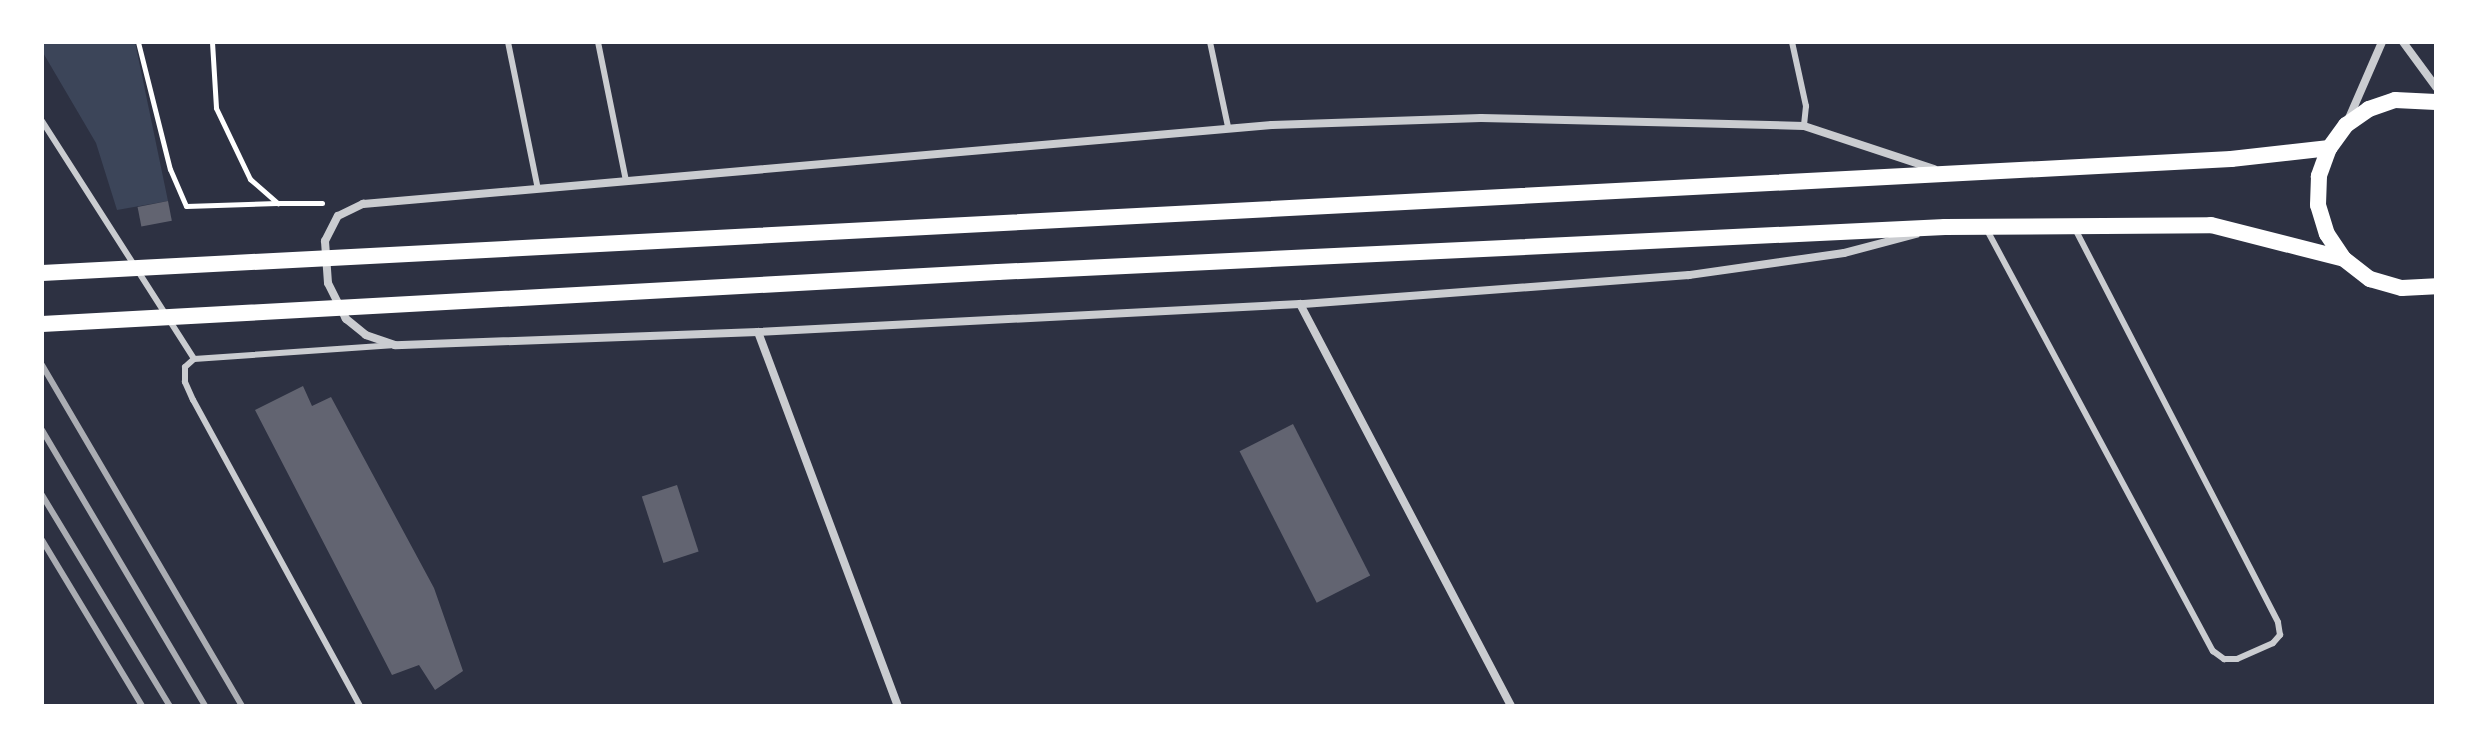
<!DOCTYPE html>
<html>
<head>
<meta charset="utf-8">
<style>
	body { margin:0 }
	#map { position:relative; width:2478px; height:748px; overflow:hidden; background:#2d3142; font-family:"Nunito Sans",sans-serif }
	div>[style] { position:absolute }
	.green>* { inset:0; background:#3c4559 }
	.building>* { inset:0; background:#626471; transform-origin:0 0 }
	.path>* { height:5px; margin:-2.5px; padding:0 2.5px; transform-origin:2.5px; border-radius:2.5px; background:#fff }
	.service>* { height:6px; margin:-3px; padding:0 3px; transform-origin:3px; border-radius:3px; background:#caccd0 }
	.minor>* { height:8px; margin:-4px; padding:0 4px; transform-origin:4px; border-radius:4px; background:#caccd0 }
	.secondary>* { height:16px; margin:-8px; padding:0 8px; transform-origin:8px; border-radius:8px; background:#fff }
	.rail>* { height:6px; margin:-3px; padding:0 3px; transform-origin:3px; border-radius:3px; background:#abadb3 }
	span { translate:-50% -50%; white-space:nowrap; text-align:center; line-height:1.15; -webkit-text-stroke:6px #fff; paint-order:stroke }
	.frame { position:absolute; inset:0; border:44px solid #fff; pointer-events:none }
</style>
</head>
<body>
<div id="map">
	<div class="green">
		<i style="clip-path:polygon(42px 42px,135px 42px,168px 201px,117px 210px,96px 143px,42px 51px)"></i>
	</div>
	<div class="building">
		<i style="left:168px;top:201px;width:20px;height:31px;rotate:79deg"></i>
		<i style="clip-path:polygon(303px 386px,312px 406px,331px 397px,434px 588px,463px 671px,435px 690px,419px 665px,392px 675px,255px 410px)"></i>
		<i style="left:1293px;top:424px;width:170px;height:60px;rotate:63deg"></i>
		<i style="left:677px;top:485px;width:70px;height:37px;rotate:72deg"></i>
	</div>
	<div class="path">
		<i style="left:138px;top:42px;width:131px;rotate:75.9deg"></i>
		<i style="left:170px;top:169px;width:40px;rotate:66.6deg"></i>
		<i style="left:186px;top:206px;width:91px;rotate:-1.9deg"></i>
		<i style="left:212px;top:42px;width:66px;rotate:86.5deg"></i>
		<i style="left:216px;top:108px;width:79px;rotate:64.4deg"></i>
		<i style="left:250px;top:179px;width:37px;rotate:41deg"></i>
		<i style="left:278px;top:203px;width:44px"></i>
	</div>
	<div class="service">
		<i style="left:508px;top:42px;width:150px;rotate:78.5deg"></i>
		<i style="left:598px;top:42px;width:142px;rotate:78.6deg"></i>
		<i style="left:1210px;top:42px;width:87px;rotate:78deg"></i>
		<i style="left:1792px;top:42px;width:66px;rotate:77.7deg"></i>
		<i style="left:1806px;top:106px;width:20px;rotate:96deg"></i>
		<i style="left:42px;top:121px;width:282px;rotate:57.4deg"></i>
		<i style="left:1987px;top:230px;width:478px;rotate:61.8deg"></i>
		<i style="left:2213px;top:651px;width:14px;rotate:36deg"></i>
		<i style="left:2224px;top:659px;width:13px"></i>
		<i style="left:2237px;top:659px;width:39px;rotate:-24deg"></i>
		<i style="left:2273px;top:643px;width:11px;rotate:-49deg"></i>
		<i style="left:2280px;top:635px;width:13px;rotate:-99deg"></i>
		<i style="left:2278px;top:622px;width:445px;rotate:-117.3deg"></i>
		<i style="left:360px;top:706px;width:349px;rotate:-118.6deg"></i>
		<i style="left:193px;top:400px;width:20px;rotate:-114deg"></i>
		<i style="left:185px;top:382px;width:15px;rotate:-90deg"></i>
		<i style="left:185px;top:367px;width:12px;rotate:-42deg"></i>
		<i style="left:194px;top:359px;width:198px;rotate:-4deg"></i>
	</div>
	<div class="minor">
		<i style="left:2403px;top:42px;width:56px;rotate:53.7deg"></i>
		<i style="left:2349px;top:118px;width:83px;rotate:-66.5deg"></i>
		<i style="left:1916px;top:234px;width:74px;rotate:165.2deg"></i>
		<i style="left:1844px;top:253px;width:157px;rotate:171.9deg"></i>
		<i style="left:1689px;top:275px;width:390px;rotate:175.7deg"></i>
		<i style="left:1300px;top:304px;width:543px;rotate:177.04deg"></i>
		<i style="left:758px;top:332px;width:363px;rotate:177.9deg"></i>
		<i style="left:395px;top:345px;width:31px;rotate:-161deg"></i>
		<i style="left:366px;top:335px;width:26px;rotate:-141deg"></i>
		<i style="left:346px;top:319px;width:40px;rotate:-116.6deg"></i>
		<i style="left:328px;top:283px;width:42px;rotate:-94.1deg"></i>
		<i style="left:325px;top:241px;width:28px;rotate:-63deg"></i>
		<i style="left:338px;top:216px;width:28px;rotate:-26deg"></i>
		<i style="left:363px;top:204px;width:912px;rotate:-4.97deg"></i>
		<i style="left:1272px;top:125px;width:209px;rotate:-1.9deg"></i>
		<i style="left:1481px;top:118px;width:323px;rotate:1.4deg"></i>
		<i style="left:1804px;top:126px;width:137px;rotate:18.3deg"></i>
		<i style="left:1300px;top:304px;width:454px;rotate:62.3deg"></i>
		<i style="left:758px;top:332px;width:399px;rotate:69.5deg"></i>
	</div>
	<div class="secondary">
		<i style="left:2436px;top:102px;width:41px;rotate:-177.2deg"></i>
		<i style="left:2395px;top:100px;width:28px;rotate:161deg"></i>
		<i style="left:2369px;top:109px;width:28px;rotate:145deg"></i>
		<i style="left:2346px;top:125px;width:29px;rotate:126deg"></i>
		<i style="left:2329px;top:148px;width:30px;rotate:110deg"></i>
		<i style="left:2319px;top:176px;width:29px;rotate:92deg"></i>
		<i style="left:2318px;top:205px;width:30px;rotate:73deg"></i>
		<i style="left:2327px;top:234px;width:30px;rotate:56deg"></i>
		<i style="left:2344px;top:259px;width:33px;rotate:38deg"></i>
		<i style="left:2370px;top:279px;width:33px;rotate:16deg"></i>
		<i style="left:2402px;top:288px;width:34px;rotate:-3deg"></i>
		<i style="left:42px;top:273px;width:2192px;rotate:-2.98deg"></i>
		<i style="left:2231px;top:159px;width:99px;rotate:-6.4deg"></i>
		<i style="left:42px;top:324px;width:957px;rotate:-3.11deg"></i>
		<i style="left:998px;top:272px;width:948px;rotate:-2.72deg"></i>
		<i style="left:1945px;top:227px;width:266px;rotate:-0.4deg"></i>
		<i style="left:2211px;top:225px;width:137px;rotate:14.3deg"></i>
	</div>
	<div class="rail">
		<i style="left:42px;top:365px;width:395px;rotate:59.6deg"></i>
		<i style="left:42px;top:430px;width:321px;rotate:59.4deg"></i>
		<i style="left:42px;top:495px;width:247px;rotate:58.8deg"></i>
		<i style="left:42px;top:540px;width:194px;rotate:58.9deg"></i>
	</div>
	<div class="frame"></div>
</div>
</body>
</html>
